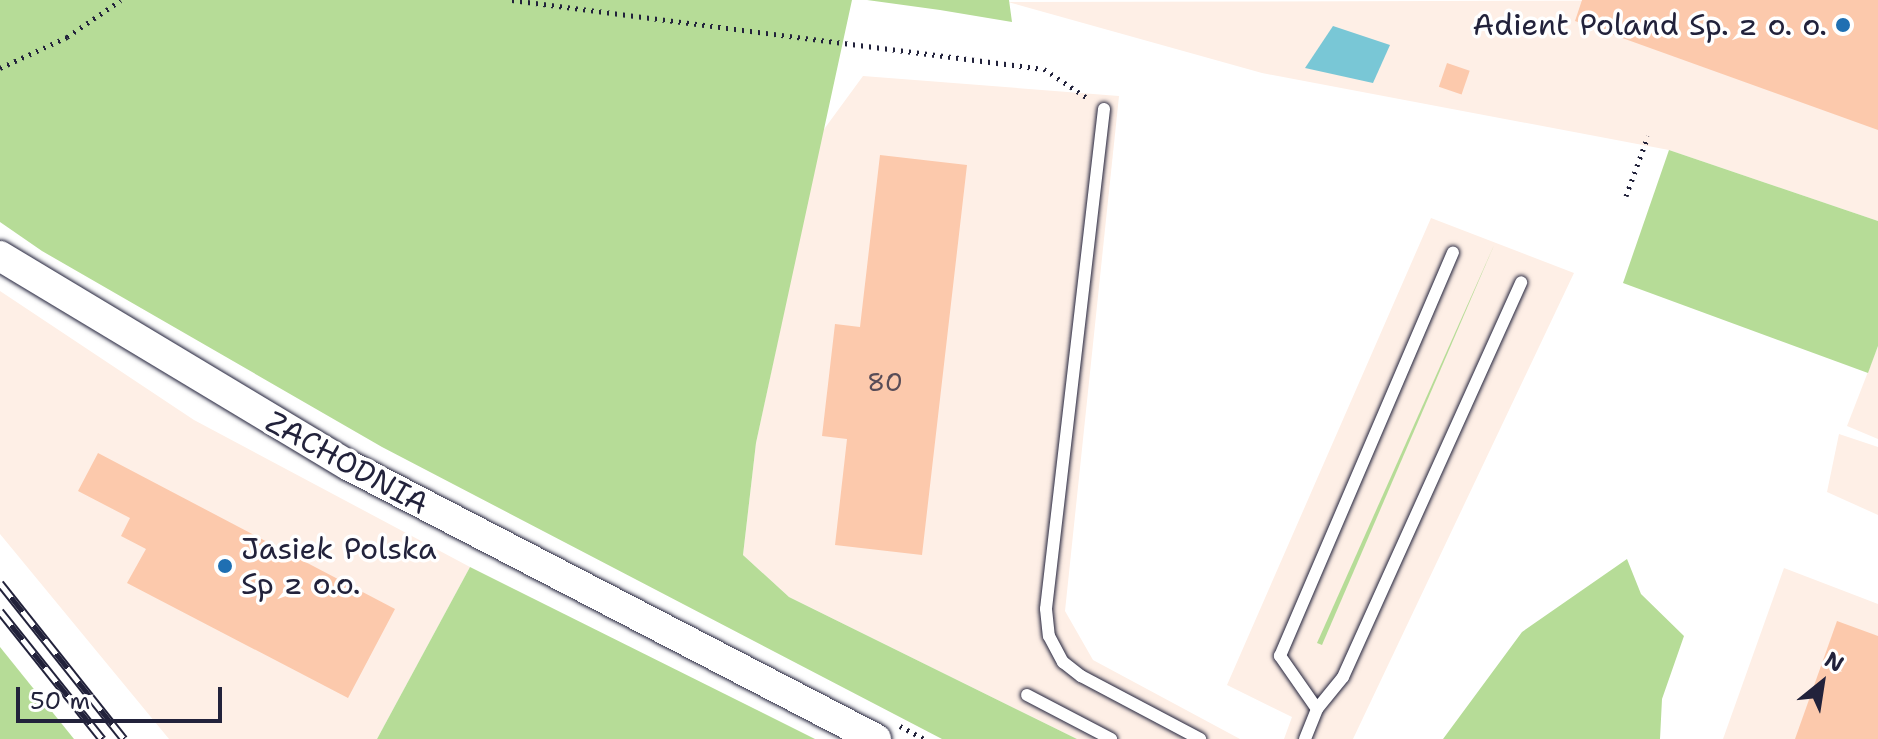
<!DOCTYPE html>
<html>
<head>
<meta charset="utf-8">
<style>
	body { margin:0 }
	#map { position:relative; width:1878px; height:739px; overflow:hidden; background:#fff; font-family:"Shantell Sans",sans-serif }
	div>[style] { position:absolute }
	.built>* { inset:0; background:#feefe6 }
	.green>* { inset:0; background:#b6dc97 }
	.water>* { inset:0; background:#79c7d6 }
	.building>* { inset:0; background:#fcc9ac; transform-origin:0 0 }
	.path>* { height:5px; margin-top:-2.5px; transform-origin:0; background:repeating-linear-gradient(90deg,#22223b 0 2px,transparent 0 8px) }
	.roads { filter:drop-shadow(0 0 2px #22223b) drop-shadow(0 0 2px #22223b) }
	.service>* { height:12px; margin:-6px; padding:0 6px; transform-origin:6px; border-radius:6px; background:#fff }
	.tertiary>* { height:30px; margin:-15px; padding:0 15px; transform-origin:15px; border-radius:15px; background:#fff }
	.rail>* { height:9px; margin-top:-4.5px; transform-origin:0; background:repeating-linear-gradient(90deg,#fff 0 18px,#22223b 0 36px); box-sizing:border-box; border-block:2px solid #22223b }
	.dots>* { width:22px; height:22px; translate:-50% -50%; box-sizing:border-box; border:4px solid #fff; border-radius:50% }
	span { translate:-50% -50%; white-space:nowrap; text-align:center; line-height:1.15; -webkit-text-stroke:7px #fff; paint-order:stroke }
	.number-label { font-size:26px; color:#584c57 }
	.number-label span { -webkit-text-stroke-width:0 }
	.poi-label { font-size:30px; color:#22223b }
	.right { translate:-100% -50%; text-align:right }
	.left { translate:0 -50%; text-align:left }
	.street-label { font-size:30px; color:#22223b }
	.north { position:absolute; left:1782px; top:643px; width:80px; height:80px; -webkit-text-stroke:6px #fff; paint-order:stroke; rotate:30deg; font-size:22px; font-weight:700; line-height:32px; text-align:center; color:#22223b }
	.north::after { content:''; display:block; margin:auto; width:28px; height:36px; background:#22223b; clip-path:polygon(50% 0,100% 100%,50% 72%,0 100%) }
	.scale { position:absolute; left:16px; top:687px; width:206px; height:36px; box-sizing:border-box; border:4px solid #22223b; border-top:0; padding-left:10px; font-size:24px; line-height:28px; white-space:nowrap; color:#22223b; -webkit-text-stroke:6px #fff; paint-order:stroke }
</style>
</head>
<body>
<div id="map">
	<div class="built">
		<i style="clip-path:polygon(1878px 0,1878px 221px,1669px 150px,1262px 73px,1008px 2px)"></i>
		<i style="clip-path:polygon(863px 76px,1119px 96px,1065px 611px,1093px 660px,1240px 739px,1077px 739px,789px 597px,743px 555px,756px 443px,822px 132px)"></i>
		<i style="clip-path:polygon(1431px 218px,1574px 273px,1353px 739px,1284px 739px,1292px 717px,1227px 685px)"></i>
		<i style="clip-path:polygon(0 291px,194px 420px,470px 567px,377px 739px,169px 739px,0 534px)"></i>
		<i style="clip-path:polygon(1878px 346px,1878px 439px,1847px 426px)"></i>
		<i style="clip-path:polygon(1839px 434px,1878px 447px,1878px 515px,1827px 492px)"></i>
		<i style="clip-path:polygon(1784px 568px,1878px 604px,1878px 739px,1723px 739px)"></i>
	</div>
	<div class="green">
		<i style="clip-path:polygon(0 0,852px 0,756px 443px,743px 555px,789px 597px,1077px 739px,942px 739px,382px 447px,42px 251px,0 222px)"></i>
		<i style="clip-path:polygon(867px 0,1009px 0,1012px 22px,940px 10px)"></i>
		<i style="clip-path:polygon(1669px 150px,1878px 221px,1878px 346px,1868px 373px,1623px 283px)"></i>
		<i style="clip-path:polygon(1495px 243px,1322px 645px,1317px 643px)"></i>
		<i style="clip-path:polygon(1627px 559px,1641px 594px,1684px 636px,1662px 699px,1660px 739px,1443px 739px,1522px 632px)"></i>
		<i style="clip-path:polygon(470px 567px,815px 739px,377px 739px)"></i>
		<i style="clip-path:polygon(0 647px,74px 739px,0 739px)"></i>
	</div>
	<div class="water">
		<i style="clip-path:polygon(1333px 26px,1390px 45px,1373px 83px,1305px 68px)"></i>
	</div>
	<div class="building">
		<i style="clip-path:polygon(1582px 0,1878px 0,1878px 130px,1575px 21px)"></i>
		<i style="left:1447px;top:63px;width:24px;height:25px;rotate:19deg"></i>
		<i style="clip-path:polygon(880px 155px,967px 165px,922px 555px,835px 545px,847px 439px,822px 436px,835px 324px,860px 327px)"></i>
		<i style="clip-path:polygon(98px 453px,395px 609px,348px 698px,127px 583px,146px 549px,121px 536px,130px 518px,78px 491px)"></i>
		<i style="clip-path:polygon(1837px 621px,1878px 636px,1878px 739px,1795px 739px)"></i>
	</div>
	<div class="path">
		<i style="left:512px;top:0;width:536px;rotate:7.39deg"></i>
		<i style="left:1044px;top:69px;width:54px;rotate:33.7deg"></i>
		<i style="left:0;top:68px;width:74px;rotate:-24.8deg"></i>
		<i style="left:67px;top:37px;width:65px;rotate:-34.4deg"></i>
		<i style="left:1626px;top:196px;width:64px;rotate:-69.9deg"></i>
		<i style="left:900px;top:726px;width:27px;rotate:28deg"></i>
	</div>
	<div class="roads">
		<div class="service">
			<i style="left:1104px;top:109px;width:503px;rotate:96.62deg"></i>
			<i style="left:1046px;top:609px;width:27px;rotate:84deg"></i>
			<i style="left:1049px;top:636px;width:30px;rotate:62deg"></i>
			<i style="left:1063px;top:662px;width:23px;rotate:38deg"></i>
			<i style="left:1081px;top:676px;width:135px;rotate:27.9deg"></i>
			<i style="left:1027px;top:695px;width:95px;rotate:27.6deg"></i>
			<i style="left:1317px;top:709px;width:41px;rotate:-50.9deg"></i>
			<i style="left:1343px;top:677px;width:433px;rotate:-65.7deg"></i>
			<i style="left:1305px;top:739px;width:32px;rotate:-68deg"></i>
			<i style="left:1317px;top:709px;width:65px;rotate:-124.9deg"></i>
			<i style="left:1280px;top:656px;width:439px;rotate:-66.8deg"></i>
		</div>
		<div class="tertiary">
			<i style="left:0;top:256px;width:406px;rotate:31deg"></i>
			<i style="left:348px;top:465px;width:595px;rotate:27.43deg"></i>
		</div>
	</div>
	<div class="rail">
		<i style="left:0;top:583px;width:199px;rotate:51.5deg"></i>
		<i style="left:0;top:611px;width:164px;rotate:51.4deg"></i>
	</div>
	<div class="dots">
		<i style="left:1843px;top:25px;background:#1f6fb2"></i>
		<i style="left:225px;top:566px;background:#1f6fb2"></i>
	</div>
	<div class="number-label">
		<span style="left:885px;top:382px">80</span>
	</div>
	<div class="poi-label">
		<span class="right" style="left:1827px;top:25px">Adient Poland Sp. z o. o.</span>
		<span class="left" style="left:241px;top:566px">Jasiek Polska<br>Sp z o.o.</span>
	</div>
	<div class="street-label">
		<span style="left:347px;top:463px;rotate:29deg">ZACHODNIA</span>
	</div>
	<div class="north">N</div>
	<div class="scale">50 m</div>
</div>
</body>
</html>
